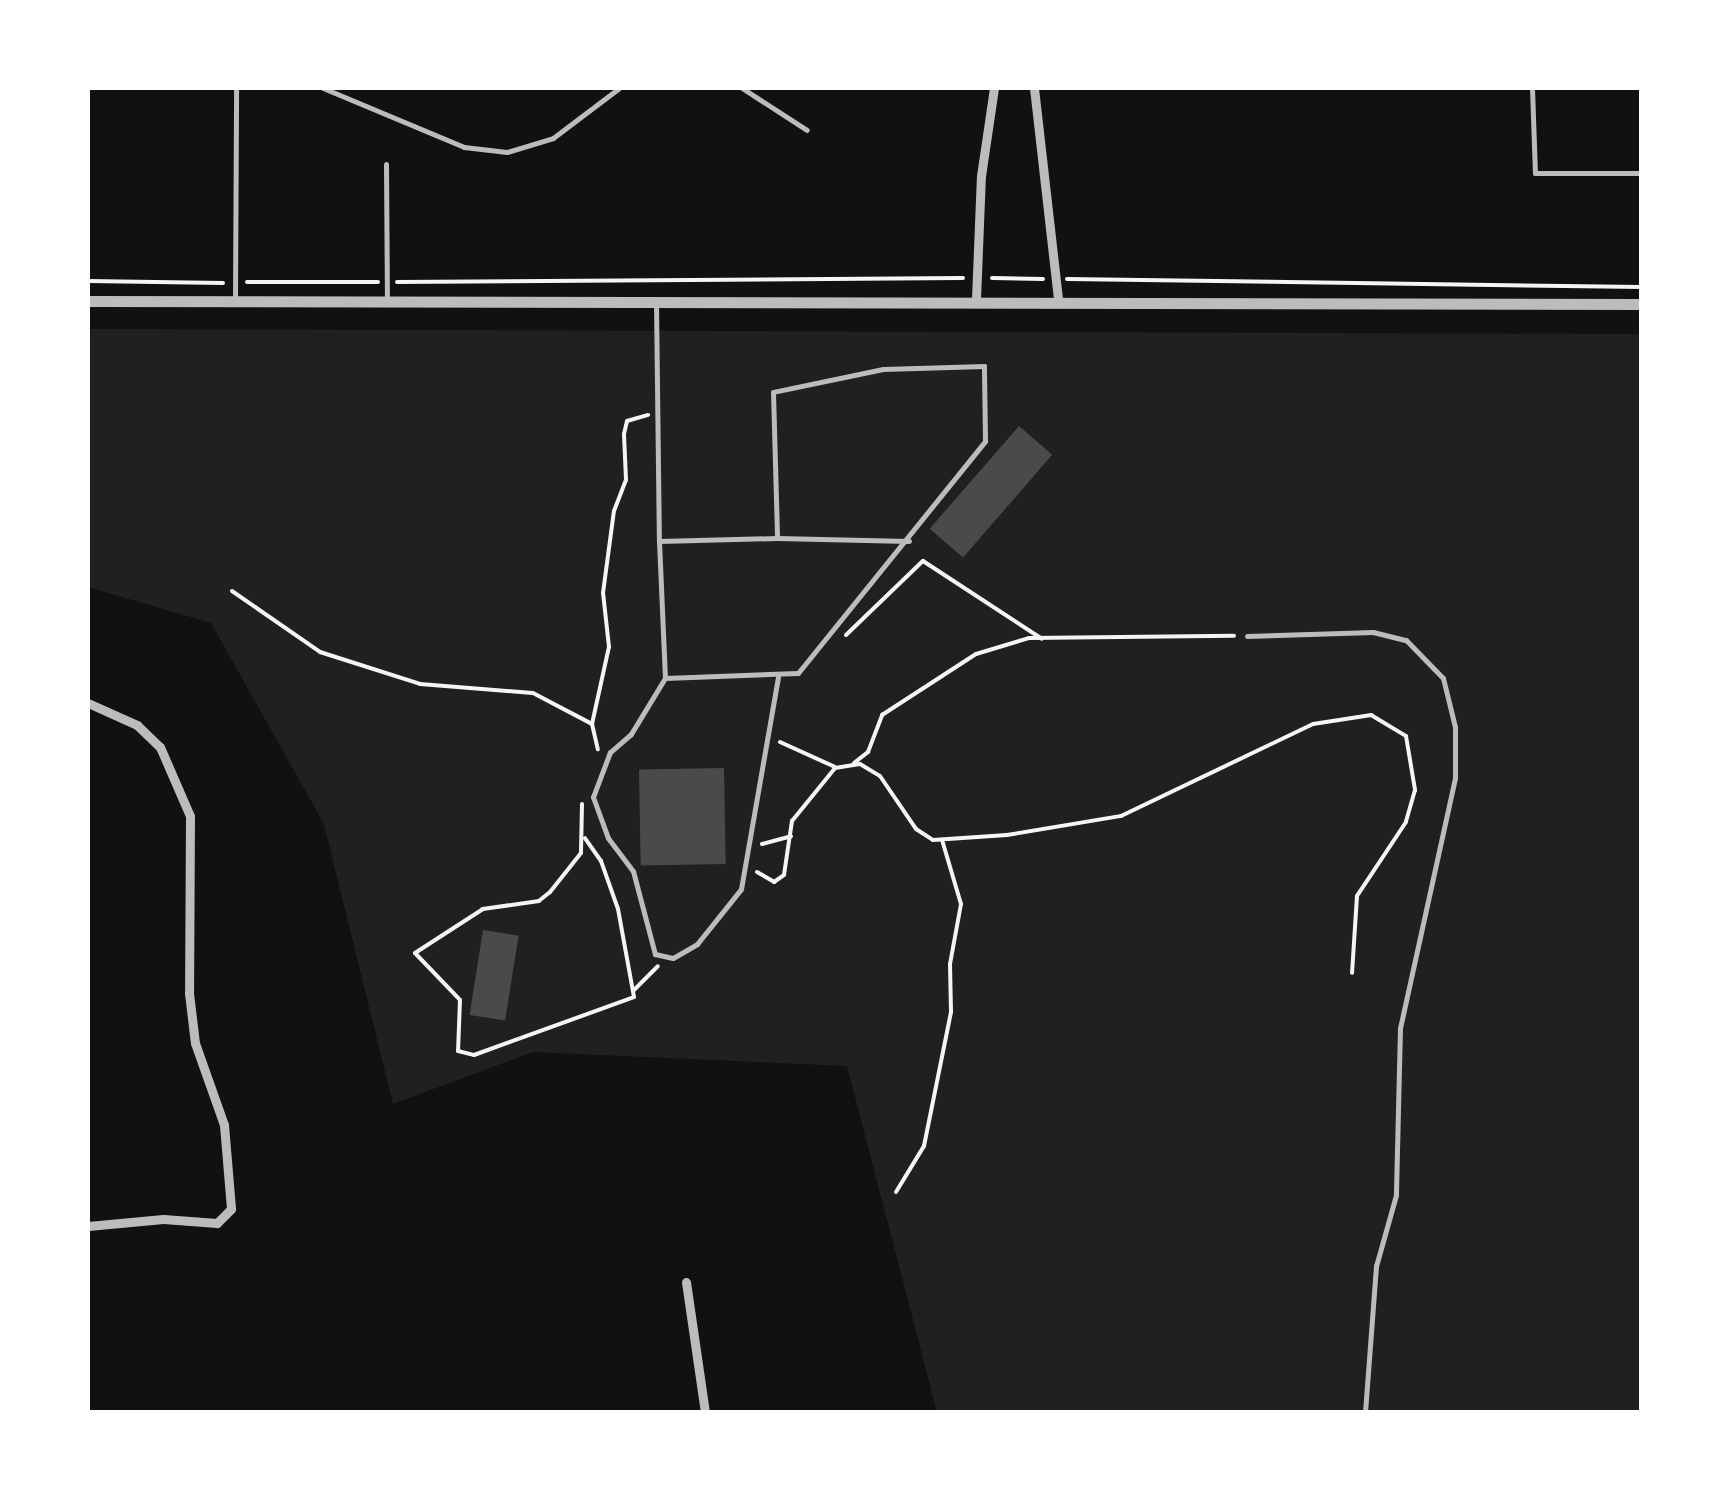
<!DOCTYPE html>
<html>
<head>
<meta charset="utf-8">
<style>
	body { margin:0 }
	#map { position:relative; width:1729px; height:1500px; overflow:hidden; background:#111; font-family:"Archivo Narrow",sans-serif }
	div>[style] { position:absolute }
	.green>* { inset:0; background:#202020 }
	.building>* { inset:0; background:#4a4a4a; transform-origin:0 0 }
	.path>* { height:4px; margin:-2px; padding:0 2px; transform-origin:2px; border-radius:2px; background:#f5f5f5 }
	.service>* { height:5px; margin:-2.5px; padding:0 2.5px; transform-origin:2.5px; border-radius:2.5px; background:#bcbcbc }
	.minor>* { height:9px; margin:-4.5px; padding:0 4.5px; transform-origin:4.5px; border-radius:4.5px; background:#bcbcbc }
	.tertiary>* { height:11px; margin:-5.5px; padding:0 5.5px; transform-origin:5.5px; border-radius:5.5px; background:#bcbcbc }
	span { translate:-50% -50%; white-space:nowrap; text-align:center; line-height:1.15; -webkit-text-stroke:8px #fff; paint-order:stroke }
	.frame { position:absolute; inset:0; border:90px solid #fff; pointer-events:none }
</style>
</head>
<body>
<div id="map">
	<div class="green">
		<i style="clip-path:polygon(88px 329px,1641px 334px,1641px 1412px,937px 1412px,847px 1066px,533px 1052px,393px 1104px,324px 824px,211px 623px,88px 587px)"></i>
	</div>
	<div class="building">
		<i style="left:1019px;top:426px;width:44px;height:136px;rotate:41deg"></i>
		<i style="left:724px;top:768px;width:96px;height:85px;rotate:89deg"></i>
		<i style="left:483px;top:930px;width:36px;height:86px;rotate:9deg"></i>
	</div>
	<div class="path">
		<i style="left:992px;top:278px;width:51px;rotate:1.1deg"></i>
		<i style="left:1067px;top:279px;width:575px;rotate:0.8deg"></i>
		<i style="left:88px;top:281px;width:135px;rotate:0.8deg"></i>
		<i style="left:247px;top:282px;width:131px"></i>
		<i style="left:397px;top:282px;width:566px;rotate:-0.4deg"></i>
		<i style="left:232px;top:591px;width:107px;rotate:34.7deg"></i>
		<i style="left:320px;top:652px;width:105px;rotate:17.7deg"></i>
		<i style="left:420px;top:684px;width:113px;rotate:4.6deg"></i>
		<i style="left:533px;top:693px;width:67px;rotate:27.7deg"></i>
		<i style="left:592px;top:724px;width:79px;rotate:-77.6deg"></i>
		<i style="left:609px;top:647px;width:54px;rotate:-96.3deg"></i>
		<i style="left:603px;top:593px;width:83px;rotate:-82.4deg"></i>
		<i style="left:614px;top:511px;width:33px;rotate:-69deg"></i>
		<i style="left:626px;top:480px;width:46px;rotate:-92.5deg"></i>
		<i style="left:624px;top:434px;width:13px;rotate:-77deg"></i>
		<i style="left:627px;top:421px;width:22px;rotate:-16deg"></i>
		<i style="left:846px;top:635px;width:107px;rotate:-43.9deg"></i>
		<i style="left:923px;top:561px;width:142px;rotate:33.2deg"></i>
		<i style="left:592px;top:724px;width:26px;rotate:77deg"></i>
		<i style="left:780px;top:742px;width:60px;rotate:24.4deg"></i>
		<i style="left:854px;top:763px;width:18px;rotate:-38deg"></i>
		<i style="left:868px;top:752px;width:40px;rotate:-69deg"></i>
		<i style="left:882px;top:715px;width:112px;rotate:-33deg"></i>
		<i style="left:976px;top:654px;width:55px;rotate:-16.8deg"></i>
		<i style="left:1029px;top:638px;width:205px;rotate:-0.6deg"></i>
		<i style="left:582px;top:804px;width:49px;rotate:91.2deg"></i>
		<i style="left:581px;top:853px;width:50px;rotate:128.5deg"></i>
		<i style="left:550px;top:892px;width:14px;rotate:141deg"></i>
		<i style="left:539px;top:901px;width:57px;rotate:171.9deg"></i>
		<i style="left:483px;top:909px;width:81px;rotate:147.1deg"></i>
		<i style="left:415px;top:953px;width:65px;rotate:46.2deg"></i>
		<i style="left:460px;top:1000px;width:51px;rotate:92.2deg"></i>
		<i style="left:458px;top:1051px;width:16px;rotate:14deg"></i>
		<i style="left:474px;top:1055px;width:170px;rotate:-19.9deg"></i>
		<i style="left:634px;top:997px;width:89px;rotate:-100.3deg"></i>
		<i style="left:618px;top:909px;width:51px;rotate:-109.5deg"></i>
		<i style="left:601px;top:861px;width:28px;rotate:-125deg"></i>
		<i style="left:762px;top:844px;width:30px;rotate:-15deg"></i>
		<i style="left:757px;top:872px;width:20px;rotate:30deg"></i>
		<i style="left:774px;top:882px;width:12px;rotate:-35deg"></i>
		<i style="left:784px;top:875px;width:55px;rotate:-81.6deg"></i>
		<i style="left:792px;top:821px;width:68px;rotate:-50.9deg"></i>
		<i style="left:835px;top:768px;width:25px;rotate:-9deg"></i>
		<i style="left:860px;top:764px;width:23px;rotate:31deg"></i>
		<i style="left:880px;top:776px;width:64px;rotate:55.8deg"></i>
		<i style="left:916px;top:829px;width:20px;rotate:33deg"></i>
		<i style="left:933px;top:840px;width:74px;rotate:-3.9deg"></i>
		<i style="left:1007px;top:835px;width:116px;rotate:-9.5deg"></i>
		<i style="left:1121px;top:816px;width:213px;rotate:-25.6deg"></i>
		<i style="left:1313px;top:724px;width:59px;rotate:-8.8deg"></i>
		<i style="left:1371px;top:715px;width:41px;rotate:31deg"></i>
		<i style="left:1406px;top:736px;width:55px;rotate:80.5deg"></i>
		<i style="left:1415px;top:790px;width:33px;rotate:106deg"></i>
		<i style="left:1406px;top:822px;width:89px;rotate:123.5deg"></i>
		<i style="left:1357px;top:896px;width:77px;rotate:93.7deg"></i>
		<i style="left:633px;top:991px;width:35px;rotate:-45deg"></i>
		<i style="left:896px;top:1192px;width:54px;rotate:-58.7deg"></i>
		<i style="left:924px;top:1146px;width:137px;rotate:-78.6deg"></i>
		<i style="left:951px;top:1012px;width:48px;rotate:-91.2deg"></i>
		<i style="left:950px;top:964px;width:61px;rotate:-79.6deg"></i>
		<i style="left:961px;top:904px;width:67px;rotate:-106.5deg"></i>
	</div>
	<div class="service">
		<i style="left:323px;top:88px;width:153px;rotate:22.7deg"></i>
		<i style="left:464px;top:147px;width:43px;rotate:6.6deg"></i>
		<i style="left:507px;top:152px;width:48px;rotate:-16.9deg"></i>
		<i style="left:553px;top:138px;width:83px;rotate:-37.1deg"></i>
		<i style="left:742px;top:88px;width:77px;rotate:32.9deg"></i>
		<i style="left:1532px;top:88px;width:85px;rotate:88deg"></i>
		<i style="left:1535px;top:173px;width:107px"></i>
		<i style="left:386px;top:164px;width:136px;rotate:89.6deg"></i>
		<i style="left:235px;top:299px;width:209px;rotate:-89.7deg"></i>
		<i style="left:656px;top:303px;width:238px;rotate:89.3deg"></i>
		<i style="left:659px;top:541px;width:137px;rotate:87.5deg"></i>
		<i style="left:665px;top:678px;width:133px;rotate:-2.2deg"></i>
		<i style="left:798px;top:673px;width:298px;rotate:-51.1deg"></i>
		<i style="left:985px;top:441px;width:75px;rotate:-90.8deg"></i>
		<i style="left:984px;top:366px;width:101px;rotate:178.3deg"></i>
		<i style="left:883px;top:369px;width:112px;rotate:168.2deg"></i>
		<i style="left:773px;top:392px;width:146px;rotate:88.4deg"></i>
		<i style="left:777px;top:538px;width:118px;rotate:178.5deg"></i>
		<i style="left:777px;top:538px;width:132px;rotate:1.3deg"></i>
		<i style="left:1247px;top:636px;width:126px;rotate:-1.8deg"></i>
		<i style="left:1373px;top:632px;width:34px;rotate:14deg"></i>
		<i style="left:1406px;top:640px;width:53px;rotate:45.8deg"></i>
		<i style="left:1443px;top:678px;width:50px;rotate:76.2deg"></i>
		<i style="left:1455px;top:727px;width:51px;rotate:90deg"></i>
		<i style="left:1455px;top:778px;width:256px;rotate:102.4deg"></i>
		<i style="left:1400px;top:1028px;width:167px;rotate:91.4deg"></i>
		<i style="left:1396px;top:1195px;width:74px;rotate:105.7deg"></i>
		<i style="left:1376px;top:1266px;width:146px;rotate:94.3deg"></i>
		<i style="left:665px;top:678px;width:66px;rotate:121.3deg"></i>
		<i style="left:631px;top:734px;width:28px;rotate:139deg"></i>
		<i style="left:610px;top:752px;width:48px;rotate:110.7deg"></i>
		<i style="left:593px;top:797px;width:44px;rotate:69.9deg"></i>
		<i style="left:608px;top:838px;width:41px;rotate:52.9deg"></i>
		<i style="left:633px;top:871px;width:86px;rotate:75.2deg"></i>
		<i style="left:655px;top:954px;width:18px;rotate:13deg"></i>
		<i style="left:673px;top:958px;width:28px;rotate:-30deg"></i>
		<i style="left:697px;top:944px;width:70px;rotate:-51.3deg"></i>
		<i style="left:741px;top:889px;width:215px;rotate:-80.1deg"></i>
	</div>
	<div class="minor">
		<i style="left:1034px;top:88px;width:213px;rotate:83.5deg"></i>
		<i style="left:976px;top:299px;width:123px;rotate:-87.7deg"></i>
		<i style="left:981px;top:176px;width:89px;rotate:-81.6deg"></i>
		<i style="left:88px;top:703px;width:54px;rotate:24.2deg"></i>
		<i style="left:137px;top:725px;width:32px;rotate:44deg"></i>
		<i style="left:160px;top:747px;width:75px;rotate:66.5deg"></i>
		<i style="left:190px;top:816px;width:177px;rotate:90.3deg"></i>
		<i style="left:189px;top:993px;width:50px;rotate:83.2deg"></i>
		<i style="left:195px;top:1043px;width:87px;rotate:70.5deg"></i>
		<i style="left:224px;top:1125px;width:84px;rotate:85.2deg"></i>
		<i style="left:231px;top:1209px;width:20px;rotate:135deg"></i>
		<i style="left:217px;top:1223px;width:54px;rotate:-175.8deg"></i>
		<i style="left:163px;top:1219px;width:75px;rotate:174.7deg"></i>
		<i style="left:686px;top:1282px;width:131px;rotate:81.7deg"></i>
	</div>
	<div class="tertiary">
		<i style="left:88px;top:301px;width:1554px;rotate:0.11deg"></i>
	</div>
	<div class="frame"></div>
</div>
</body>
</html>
